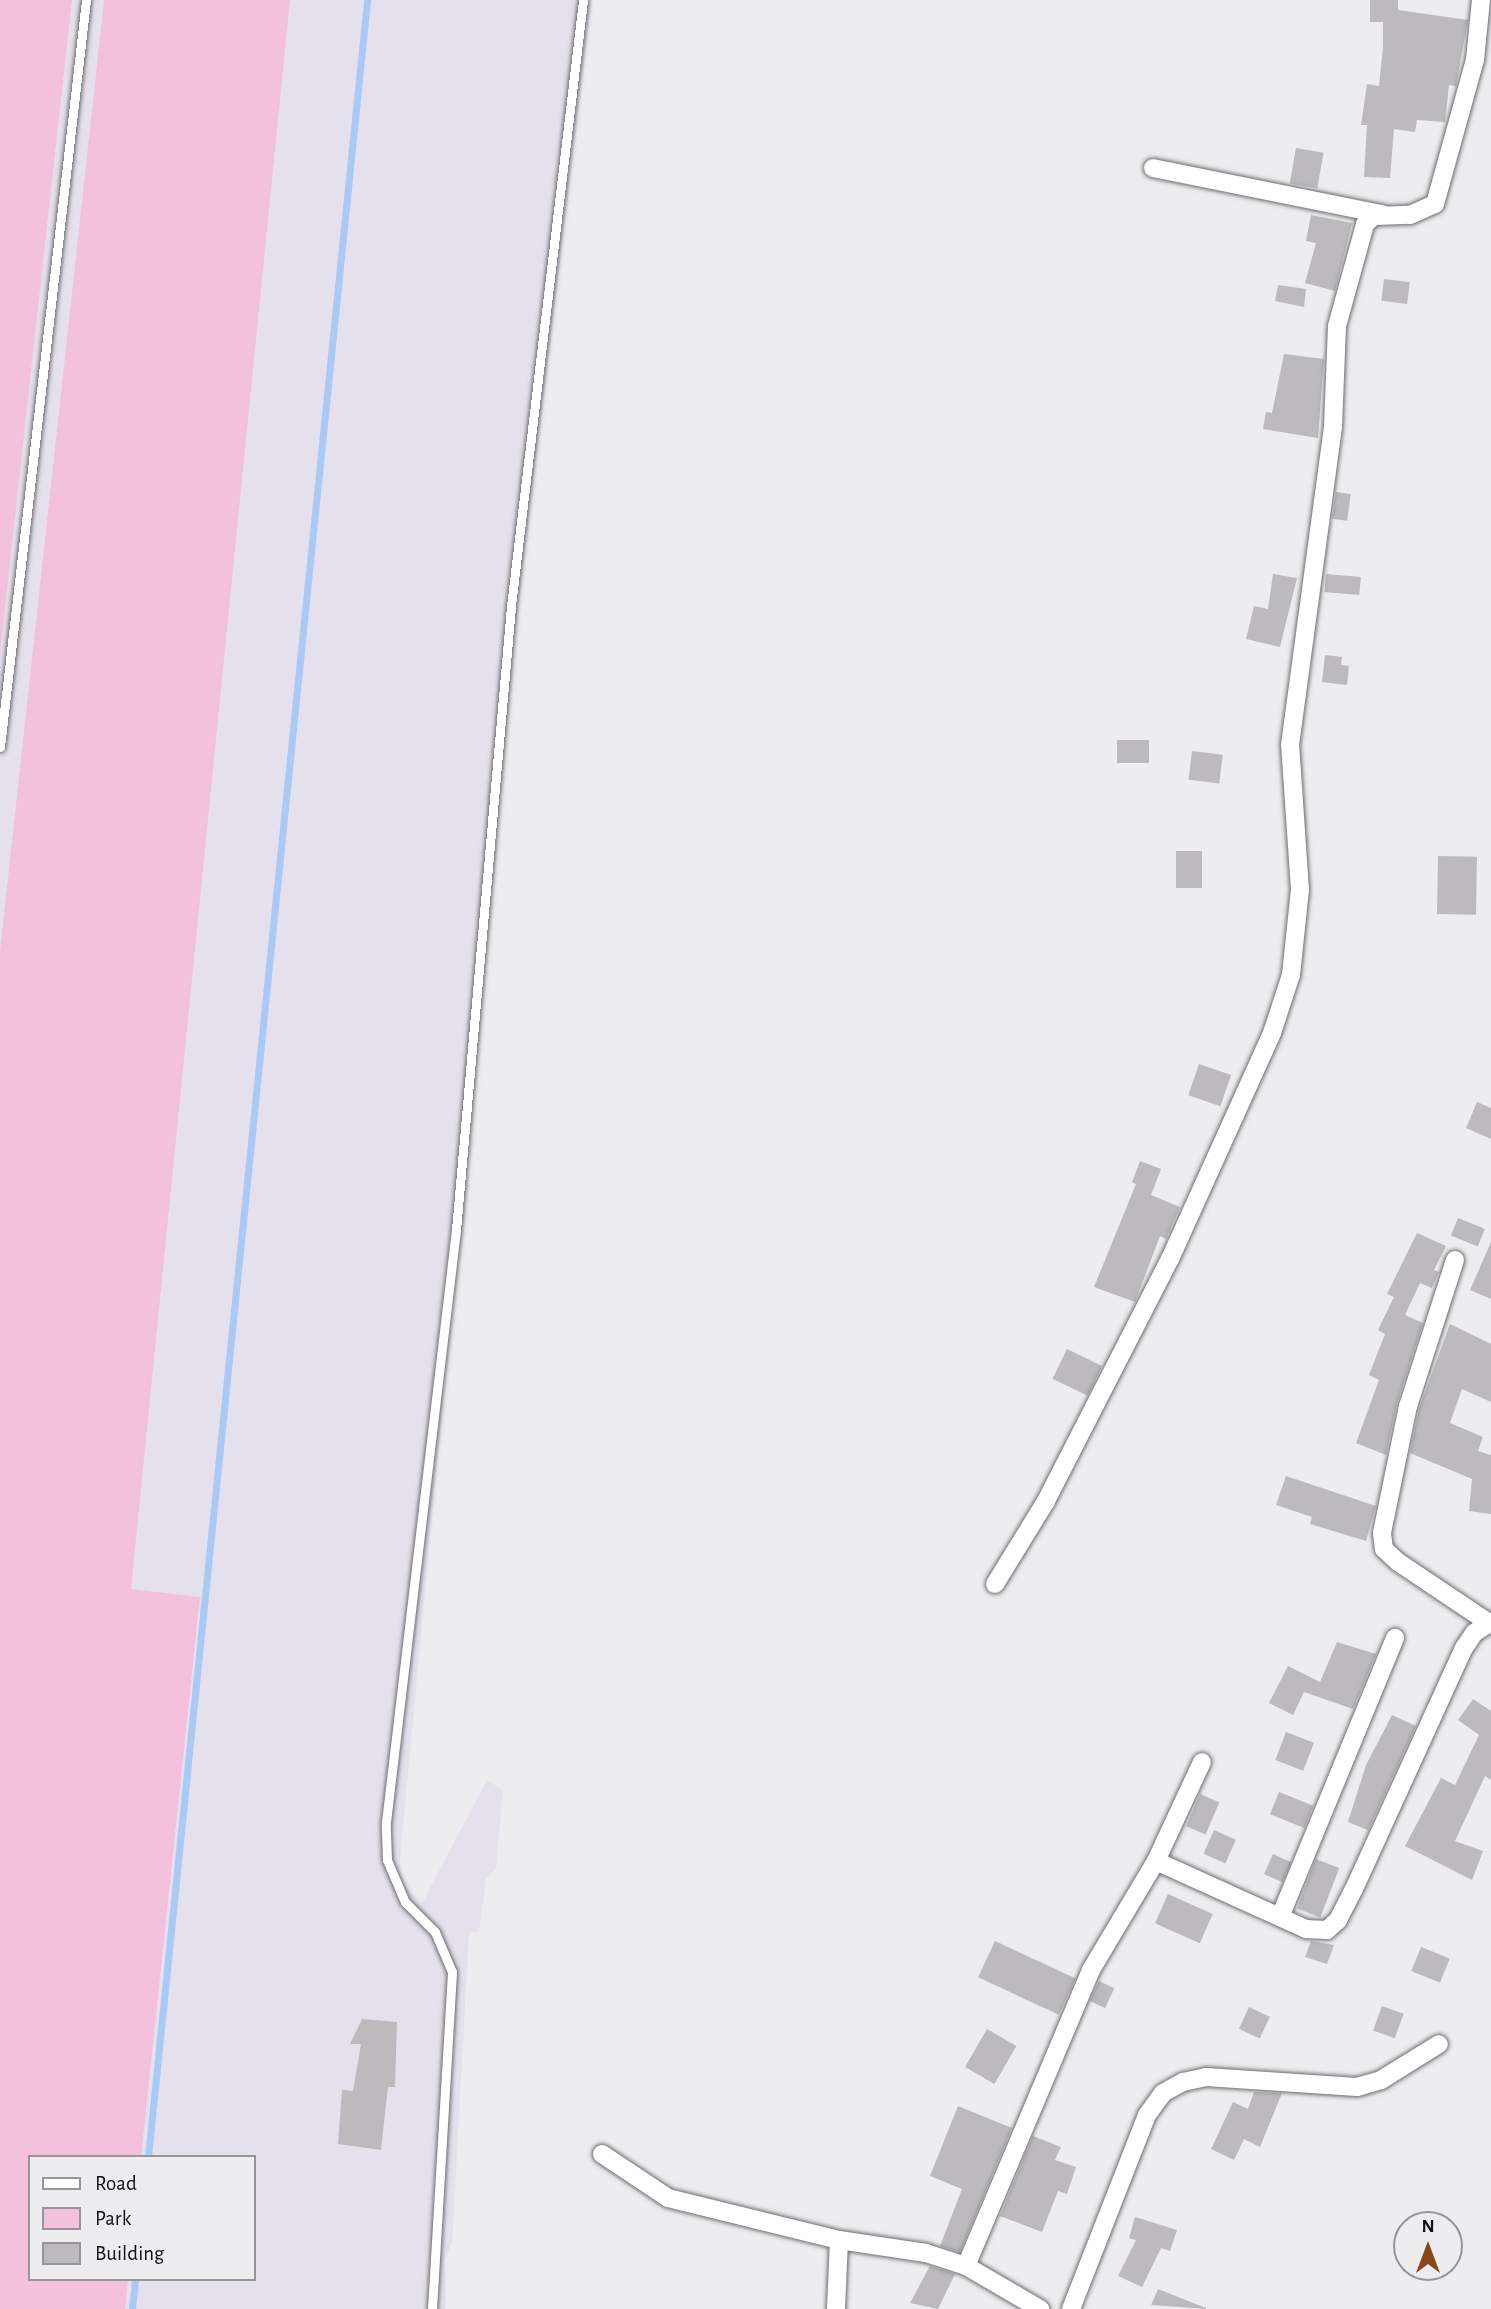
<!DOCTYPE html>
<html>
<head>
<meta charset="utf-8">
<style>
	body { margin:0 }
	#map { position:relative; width:1491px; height:2309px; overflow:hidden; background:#edecef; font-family:"Alegreya Sans",sans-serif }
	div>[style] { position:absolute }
	.built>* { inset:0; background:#e5e1ec }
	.green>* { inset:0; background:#f4c1dd }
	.stream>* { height:7px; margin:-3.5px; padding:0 3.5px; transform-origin:3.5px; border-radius:3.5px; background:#aacaf6 }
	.building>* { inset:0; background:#bcbabd; transform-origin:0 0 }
	.roads { filter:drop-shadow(0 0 2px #6e6d70) drop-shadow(0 0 2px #6e6d70) }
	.lane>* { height:9px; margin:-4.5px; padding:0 4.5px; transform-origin:4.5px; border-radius:4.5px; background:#fff }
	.street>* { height:18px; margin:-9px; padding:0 9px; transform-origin:9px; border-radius:9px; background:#fff }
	span { translate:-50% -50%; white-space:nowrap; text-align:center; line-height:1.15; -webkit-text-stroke:5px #edecef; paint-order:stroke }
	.legend { position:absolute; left:28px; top:2155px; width:228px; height:126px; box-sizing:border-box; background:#edecef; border:2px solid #969597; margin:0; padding:9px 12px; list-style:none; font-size:21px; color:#131314 }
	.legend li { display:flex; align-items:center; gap:14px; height:35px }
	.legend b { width:35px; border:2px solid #969597 }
	.north { position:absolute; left:1393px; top:2211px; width:70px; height:70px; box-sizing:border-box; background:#edecef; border:2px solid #969597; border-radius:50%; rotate:0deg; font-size:19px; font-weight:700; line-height:28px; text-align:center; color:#131314 }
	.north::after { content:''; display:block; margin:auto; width:24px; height:32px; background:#894618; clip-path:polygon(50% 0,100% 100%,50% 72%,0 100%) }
</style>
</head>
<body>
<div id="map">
	<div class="built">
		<i style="clip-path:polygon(evenodd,0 0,592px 0,516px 623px,398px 1880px,422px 1903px,487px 1780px,503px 1790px,496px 1868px,486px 1879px,479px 1932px,469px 1932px,452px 2243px,445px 2258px,446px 2309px,0 2309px,0 0,30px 2157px,254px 2157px,254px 2279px,30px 2279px,30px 2157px)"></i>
	</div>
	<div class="green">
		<i style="clip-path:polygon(0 0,72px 0,0 653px)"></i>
		<i style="clip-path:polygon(104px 0,290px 0,131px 1589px,200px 1597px,141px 2157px,30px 2157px,30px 2279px,128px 2279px,125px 2309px,0 2309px,0 951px)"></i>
	</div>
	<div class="stream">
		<i style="left:148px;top:2157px;width:2168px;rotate:-84.2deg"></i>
		<i style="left:132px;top:2309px;width:30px;rotate:-84deg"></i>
	</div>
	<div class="building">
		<i style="clip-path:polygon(1370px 0,1398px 0,1398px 10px,1468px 20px,1456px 86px,1449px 85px,1445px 122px,1417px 120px,1415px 132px,1394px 129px,1390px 178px,1364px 177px,1367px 125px,1361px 125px,1367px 84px,1379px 86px,1383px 47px,1383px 22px,1370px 22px)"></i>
		<i style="left:1296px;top:148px;width:28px;height:36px;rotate:10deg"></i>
		<i style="clip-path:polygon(1311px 215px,1352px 223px,1335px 291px,1305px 283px,1316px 243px,1306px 241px)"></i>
		<i style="left:1384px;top:279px;width:26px;height:22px;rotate:7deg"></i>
		<i style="clip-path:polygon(1278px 285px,1306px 289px,1304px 307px,1275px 301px)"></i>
		<i style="clip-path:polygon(1284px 354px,1324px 359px,1318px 438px,1263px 429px,1266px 412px,1272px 413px)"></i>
		<i style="left:1336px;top:492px;width:15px;height:27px;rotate:8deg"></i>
		<i style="clip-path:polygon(1273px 574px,1297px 578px,1280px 647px,1246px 639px,1254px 606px,1268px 609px)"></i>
		<i style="left:1326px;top:574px;width:35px;height:18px;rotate:5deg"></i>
		<i style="clip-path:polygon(1325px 655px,1342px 657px,1341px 665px,1349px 666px,1347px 685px,1322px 682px)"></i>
		<i style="left:1117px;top:740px;width:32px;height:23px"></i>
		<i style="left:1192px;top:751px;width:31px;height:29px;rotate:7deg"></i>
		<i style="left:1202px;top:851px;width:37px;height:26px;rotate:90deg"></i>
		<i style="left:1438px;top:856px;width:39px;height:58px;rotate:1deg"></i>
		<i style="left:1199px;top:1064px;width:34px;height:33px;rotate:19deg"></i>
		<i style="clip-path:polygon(1477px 1102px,1491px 1108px,1491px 1139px,1466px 1128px)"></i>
		<i style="clip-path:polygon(1140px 1161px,1161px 1169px,1151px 1195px,1180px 1207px,1166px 1239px,1160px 1236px,1135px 1302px,1094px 1287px,1136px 1184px,1132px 1182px)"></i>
		<i style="left:1458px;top:1218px;width:29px;height:19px;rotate:22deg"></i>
		<i style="clip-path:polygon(1417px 1233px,1446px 1246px,1434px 1270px,1439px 1272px,1432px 1288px,1420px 1283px,1405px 1315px,1423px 1323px,1397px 1403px,1386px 1455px,1356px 1443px,1379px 1380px,1369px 1375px,1385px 1334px,1378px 1330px,1394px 1297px,1387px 1294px)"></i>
		<i style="clip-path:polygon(1491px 1242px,1491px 1299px,1470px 1290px)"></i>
		<i style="clip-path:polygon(1450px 1324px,1491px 1344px,1491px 1402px,1462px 1389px,1450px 1423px,1483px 1437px,1478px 1451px,1491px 1455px,1491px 1514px,1469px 1511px,1472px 1479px,1410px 1453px,1419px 1409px)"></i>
		<i style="left:1067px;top:1349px;width:39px;height:33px;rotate:26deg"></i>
		<i style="clip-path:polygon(1286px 1476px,1376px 1506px,1366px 1541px,1310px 1524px,1312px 1517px,1276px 1505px)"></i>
		<i style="clip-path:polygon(1337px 1642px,1376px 1654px,1353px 1709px,1304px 1692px,1293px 1715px,1269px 1703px,1288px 1666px,1320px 1682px)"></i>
		<i style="clip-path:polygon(1473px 1699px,1491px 1711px,1491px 1780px,1485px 1776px,1455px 1841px,1483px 1851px,1472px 1880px,1405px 1846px,1441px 1778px,1455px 1785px,1479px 1735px,1458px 1720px)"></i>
		<i style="clip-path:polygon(1392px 1715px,1416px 1726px,1368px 1830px,1348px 1822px,1366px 1765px)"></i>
		<i style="left:1286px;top:1732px;width:30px;height:30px;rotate:21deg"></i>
		<i style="left:1279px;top:1792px;width:37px;height:24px;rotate:22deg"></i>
		<i style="left:1200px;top:1794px;width:21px;height:35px;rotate:23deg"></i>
		<i style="left:1214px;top:1830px;width:24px;height:26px;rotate:24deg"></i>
		<i style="left:1273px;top:1854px;width:20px;height:22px;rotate:24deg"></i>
		<i style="left:1316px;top:1859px;width:25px;height:53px;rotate:21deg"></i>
		<i style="left:1168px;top:1894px;width:49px;height:32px;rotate:24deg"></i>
		<i style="left:995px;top:1941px;width:89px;height:40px;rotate:25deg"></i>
		<i style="clip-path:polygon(1311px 1941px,1334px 1945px,1327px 1964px,1305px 1957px)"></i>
		<i style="left:1421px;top:1947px;width:31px;height:26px;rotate:22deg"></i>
		<i style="left:1099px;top:1981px;width:17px;height:22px;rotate:25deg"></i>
		<i style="left:1382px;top:2006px;width:23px;height:26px;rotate:20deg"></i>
		<i style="left:1249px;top:2007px;width:23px;height:24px;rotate:25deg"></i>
		<i style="clip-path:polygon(362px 2019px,397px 2022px,395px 2087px,388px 2087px,381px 2150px,338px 2144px,342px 2090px,353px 2091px,361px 2044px,350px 2044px)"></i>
		<i style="left:987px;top:2029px;width:34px;height:44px;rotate:30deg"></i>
		<i style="clip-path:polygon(1254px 2092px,1282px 2093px,1260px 2147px,1244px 2139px,1234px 2160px,1211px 2149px,1233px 2102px,1248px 2109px)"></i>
		<i style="clip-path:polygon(958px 2106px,1012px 2128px,960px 2252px,940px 2246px,962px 2189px,930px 2176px)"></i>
		<i style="clip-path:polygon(1033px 2136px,1061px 2147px,1055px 2160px,1076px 2167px,1067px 2194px,1058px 2191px,1042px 2232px,1000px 2216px)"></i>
		<i style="clip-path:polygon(1135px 2217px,1177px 2230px,1170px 2251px,1161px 2248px,1142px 2287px,1118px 2276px,1136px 2240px,1129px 2238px)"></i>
		<i style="clip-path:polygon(930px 2266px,955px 2274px,938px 2309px,910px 2303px)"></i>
		<i style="clip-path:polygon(1158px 2289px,1206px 2308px,1206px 2309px,1151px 2305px)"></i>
	</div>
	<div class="roads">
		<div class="lane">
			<i style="left:0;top:747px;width:752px;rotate:-83.43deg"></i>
			<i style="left:432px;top:2309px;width:338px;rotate:-86.6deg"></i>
			<i style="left:452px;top:1972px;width:43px;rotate:-113deg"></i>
			<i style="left:435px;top:1932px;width:42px;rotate:-135deg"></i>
			<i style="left:405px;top:1902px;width:46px;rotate:-113.2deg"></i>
			<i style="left:387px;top:1860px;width:38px;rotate:-92deg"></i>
			<i style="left:386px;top:1822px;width:596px;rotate:-83.26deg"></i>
			<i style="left:456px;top:1230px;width:626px;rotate:-84.96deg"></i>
			<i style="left:511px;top:606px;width:610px;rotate:-83.22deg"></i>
		</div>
		<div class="street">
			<i style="left:1153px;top:168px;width:234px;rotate:11.4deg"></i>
			<i style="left:1455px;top:1260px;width:153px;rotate:107.8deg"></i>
			<i style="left:1408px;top:1406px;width:130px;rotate:101.6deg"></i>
			<i style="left:1382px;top:1533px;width:16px;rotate:83deg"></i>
			<i style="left:1384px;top:1549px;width:19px;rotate:43deg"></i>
			<i style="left:1398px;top:1562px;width:110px;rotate:33.8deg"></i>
			<i style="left:995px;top:1584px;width:97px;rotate:-58.4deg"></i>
			<i style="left:1046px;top:1501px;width:272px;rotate:-62.9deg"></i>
			<i style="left:1170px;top:1259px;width:248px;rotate:-65.7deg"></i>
			<i style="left:1272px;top:1033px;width:61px;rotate:-71.9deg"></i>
			<i style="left:1291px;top:975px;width:85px;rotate:-84deg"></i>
			<i style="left:1300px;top:890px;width:145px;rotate:-93.9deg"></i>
			<i style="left:1290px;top:745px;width:322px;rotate:-82.3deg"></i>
			<i style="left:1333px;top:426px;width:100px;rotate:-87.7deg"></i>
			<i style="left:1337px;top:326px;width:106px;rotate:-74.6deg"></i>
			<i style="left:1365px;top:224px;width:12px;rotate:-42deg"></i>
			<i style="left:1374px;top:216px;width:36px;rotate:-2deg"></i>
			<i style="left:1410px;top:215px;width:27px;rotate:-24deg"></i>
			<i style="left:1435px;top:204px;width:149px;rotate:-74.5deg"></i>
			<i style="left:1475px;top:60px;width:60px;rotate:-84.3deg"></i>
			<i style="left:1156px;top:1861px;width:165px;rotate:24.4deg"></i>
			<i style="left:1306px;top:1929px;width:21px;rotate:3deg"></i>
			<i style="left:1327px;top:1930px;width:15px;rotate:-42deg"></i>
			<i style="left:1338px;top:1920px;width:35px;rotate:-63deg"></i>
			<i style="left:1354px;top:1889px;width:265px;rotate:-65.5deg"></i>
			<i style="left:1464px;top:1648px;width:18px;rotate:-56deg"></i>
			<i style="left:1474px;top:1633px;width:20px;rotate:-33deg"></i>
			<i style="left:1280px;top:1917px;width:302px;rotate:-67.6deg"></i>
			<i style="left:602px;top:2154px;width:79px;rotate:33.7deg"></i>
			<i style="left:668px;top:2198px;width:176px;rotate:13.8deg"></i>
			<i style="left:839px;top:2240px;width:88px;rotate:8.5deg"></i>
			<i style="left:926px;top:2253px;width:42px;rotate:18deg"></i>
			<i style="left:966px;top:2266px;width:86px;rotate:30.2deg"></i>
			<i style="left:966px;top:2266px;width:321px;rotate:-67.1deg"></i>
			<i style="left:1091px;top:1970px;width:127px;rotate:-59.2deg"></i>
			<i style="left:1156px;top:1861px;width:109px;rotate:-65.1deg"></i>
			<i style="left:836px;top:2309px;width:69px;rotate:-87.5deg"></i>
			<i style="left:1071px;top:2309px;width:208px;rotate:-68.6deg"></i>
			<i style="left:1147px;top:2115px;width:27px;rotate:-54deg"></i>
			<i style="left:1163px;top:2093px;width:23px;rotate:-29deg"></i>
			<i style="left:1183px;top:2082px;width:24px;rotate:-12deg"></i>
			<i style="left:1206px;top:2077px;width:151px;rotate:3.8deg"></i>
			<i style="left:1357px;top:2087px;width:25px;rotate:-16deg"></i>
			<i style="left:1381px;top:2080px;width:68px;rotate:-31.8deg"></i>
		</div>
	</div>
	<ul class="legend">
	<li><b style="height:9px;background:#fff"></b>Road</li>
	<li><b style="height:19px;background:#f4c1dd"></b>Park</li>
	<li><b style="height:19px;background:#bcbabd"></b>Building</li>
	</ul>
	<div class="north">N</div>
</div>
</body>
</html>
